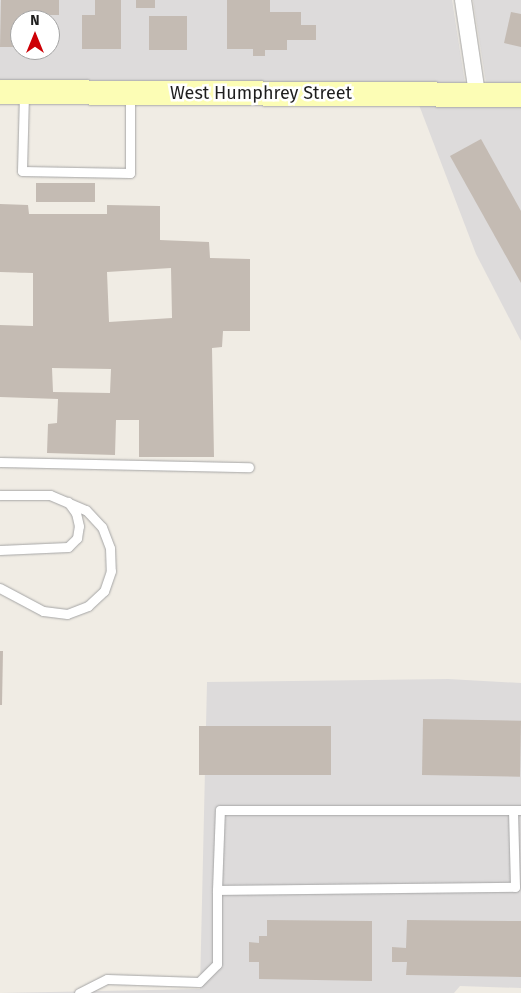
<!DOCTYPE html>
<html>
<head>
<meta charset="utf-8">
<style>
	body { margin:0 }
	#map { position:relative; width:521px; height:993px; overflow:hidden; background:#f0ece4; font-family:"Fira Sans",sans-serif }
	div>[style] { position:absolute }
	.residential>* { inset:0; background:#dddbdb }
	.building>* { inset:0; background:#c4bbb3; transform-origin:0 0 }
	.roads { filter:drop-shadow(0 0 1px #a5a5a5) drop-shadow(0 0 1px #a5a5a5) }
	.lane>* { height:9px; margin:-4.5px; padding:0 4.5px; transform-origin:4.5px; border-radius:4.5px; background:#fff }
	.street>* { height:16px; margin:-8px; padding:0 8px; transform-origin:8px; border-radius:8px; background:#fff }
	.secondary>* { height:24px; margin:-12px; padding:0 12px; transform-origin:12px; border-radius:12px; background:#fcfdb5 }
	span { translate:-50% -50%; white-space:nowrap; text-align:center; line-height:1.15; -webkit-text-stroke:5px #fff; paint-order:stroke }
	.street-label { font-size:18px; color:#1e1e1e }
	.north { position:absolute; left:10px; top:10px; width:50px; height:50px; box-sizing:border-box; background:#fff; border:1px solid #a5a5a5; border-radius:50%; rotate:0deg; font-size:14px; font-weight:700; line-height:20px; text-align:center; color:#1e1e1e }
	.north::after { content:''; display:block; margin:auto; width:18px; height:22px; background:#cd0006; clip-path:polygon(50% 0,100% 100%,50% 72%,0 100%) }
</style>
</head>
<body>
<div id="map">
	<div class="residential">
		<i style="clip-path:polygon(evenodd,0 0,452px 0,465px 83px,0 80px,0 0,20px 20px,50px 20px,50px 50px,20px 50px,20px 20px)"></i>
		<i style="clip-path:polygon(473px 0,521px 0,521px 84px,486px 83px)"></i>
		<i style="clip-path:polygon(419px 105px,521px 106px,521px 341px,476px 254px)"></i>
		<i style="clip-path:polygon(448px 679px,521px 683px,521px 988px,460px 986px,454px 993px,0 993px,200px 989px,207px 682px)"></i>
	</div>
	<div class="building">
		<i style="clip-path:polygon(1px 0,59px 0,59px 15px,30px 15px,30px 20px,20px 20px,20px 47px,0 47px)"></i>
		<i style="clip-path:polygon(95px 0,121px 0,121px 49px,82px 49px,82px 15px,95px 15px)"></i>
		<i style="left:136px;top:0;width:19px;height:8px"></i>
		<i style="clip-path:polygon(227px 0,270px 0,270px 12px,301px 12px,301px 25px,316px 25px,316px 40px,287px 40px,287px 50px,265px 50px,265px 56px,253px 56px,253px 49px,227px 49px)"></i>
		<i style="clip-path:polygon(511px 12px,521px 14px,521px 47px,504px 43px)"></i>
		<i style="left:149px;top:16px;width:38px;height:34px"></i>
		<i style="clip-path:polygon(481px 139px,521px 211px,521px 283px,450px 156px)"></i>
		<i style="left:36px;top:183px;width:59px;height:19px"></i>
		<i style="clip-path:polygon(evenodd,0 204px,28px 205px,29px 214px,107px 214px,107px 205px,160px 206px,160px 240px,209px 242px,210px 258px,250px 259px,250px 331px,223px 331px,222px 347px,212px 348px,214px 457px,139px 457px,139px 420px,116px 420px,115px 455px,47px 453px,48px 424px,57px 423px,58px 399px,0 397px,0 325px,33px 326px,33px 273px,0 272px,0 204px,171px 268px,172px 318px,109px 322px,107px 272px,171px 268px,0 204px,52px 368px,111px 369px,110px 393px,53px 392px,52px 368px)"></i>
		<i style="clip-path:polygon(0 651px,3px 651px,2px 705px,0 705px)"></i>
		<i style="left:423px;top:719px;width:98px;height:56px;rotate:1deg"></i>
		<i style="left:199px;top:726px;width:132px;height:49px"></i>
		<i style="clip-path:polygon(267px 920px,372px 921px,372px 981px,259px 979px,259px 962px,249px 962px,249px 942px,259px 943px,259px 936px,267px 936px)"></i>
		<i style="clip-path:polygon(407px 920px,521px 921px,521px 977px,406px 975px,407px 962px,392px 962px,392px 947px,406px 948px)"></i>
	</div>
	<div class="roads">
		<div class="lane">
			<i style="left:24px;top:94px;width:77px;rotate:91.5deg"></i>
			<i style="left:22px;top:171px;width:108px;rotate:1.1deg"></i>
			<i style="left:130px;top:173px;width:80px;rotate:-90deg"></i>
			<i style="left:0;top:462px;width:249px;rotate:1.2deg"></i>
			<i style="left:0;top:495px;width:50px"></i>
			<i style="left:50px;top:495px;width:39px;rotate:23deg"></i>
			<i style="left:86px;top:510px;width:23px;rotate:47deg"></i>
			<i style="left:102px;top:527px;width:22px;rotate:69deg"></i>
			<i style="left:110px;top:548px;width:23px;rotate:88deg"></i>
			<i style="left:111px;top:571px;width:21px;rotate:109deg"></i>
			<i style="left:104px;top:591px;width:22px;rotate:137deg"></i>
			<i style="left:88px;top:606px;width:22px;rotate:159deg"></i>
			<i style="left:67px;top:614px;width:24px;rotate:-173deg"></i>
			<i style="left:43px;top:611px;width:49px;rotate:-151.9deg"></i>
			<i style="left:0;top:550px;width:68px;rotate:-2.5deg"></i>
			<i style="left:68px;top:547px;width:13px;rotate:-45deg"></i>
			<i style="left:77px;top:538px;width:12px;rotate:-81deg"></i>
			<i style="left:79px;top:526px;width:13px;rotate:-103deg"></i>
			<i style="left:76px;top:513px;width:14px;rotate:-126deg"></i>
			<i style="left:217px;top:890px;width:80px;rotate:-87.9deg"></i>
			<i style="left:220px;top:810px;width:293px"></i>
			<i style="left:79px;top:993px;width:31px;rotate:-27deg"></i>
			<i style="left:107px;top:979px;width:92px;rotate:1.9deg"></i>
			<i style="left:199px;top:982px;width:25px;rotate:-45deg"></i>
			<i style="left:217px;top:964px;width:74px;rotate:-90deg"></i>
			<i style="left:217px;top:890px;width:298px;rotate:-0.6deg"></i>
			<i style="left:515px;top:887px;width:77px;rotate:-91.5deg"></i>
			<i style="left:513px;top:810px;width:8px"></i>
		</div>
		<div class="street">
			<i style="left:463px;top:0;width:95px;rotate:81.5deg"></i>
		</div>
		<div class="secondary">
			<i style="left:0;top:92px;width:521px;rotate:0.33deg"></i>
		</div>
	</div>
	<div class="street-label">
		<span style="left:261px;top:93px">West Humphrey Street</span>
	</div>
	<div class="north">N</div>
</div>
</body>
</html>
